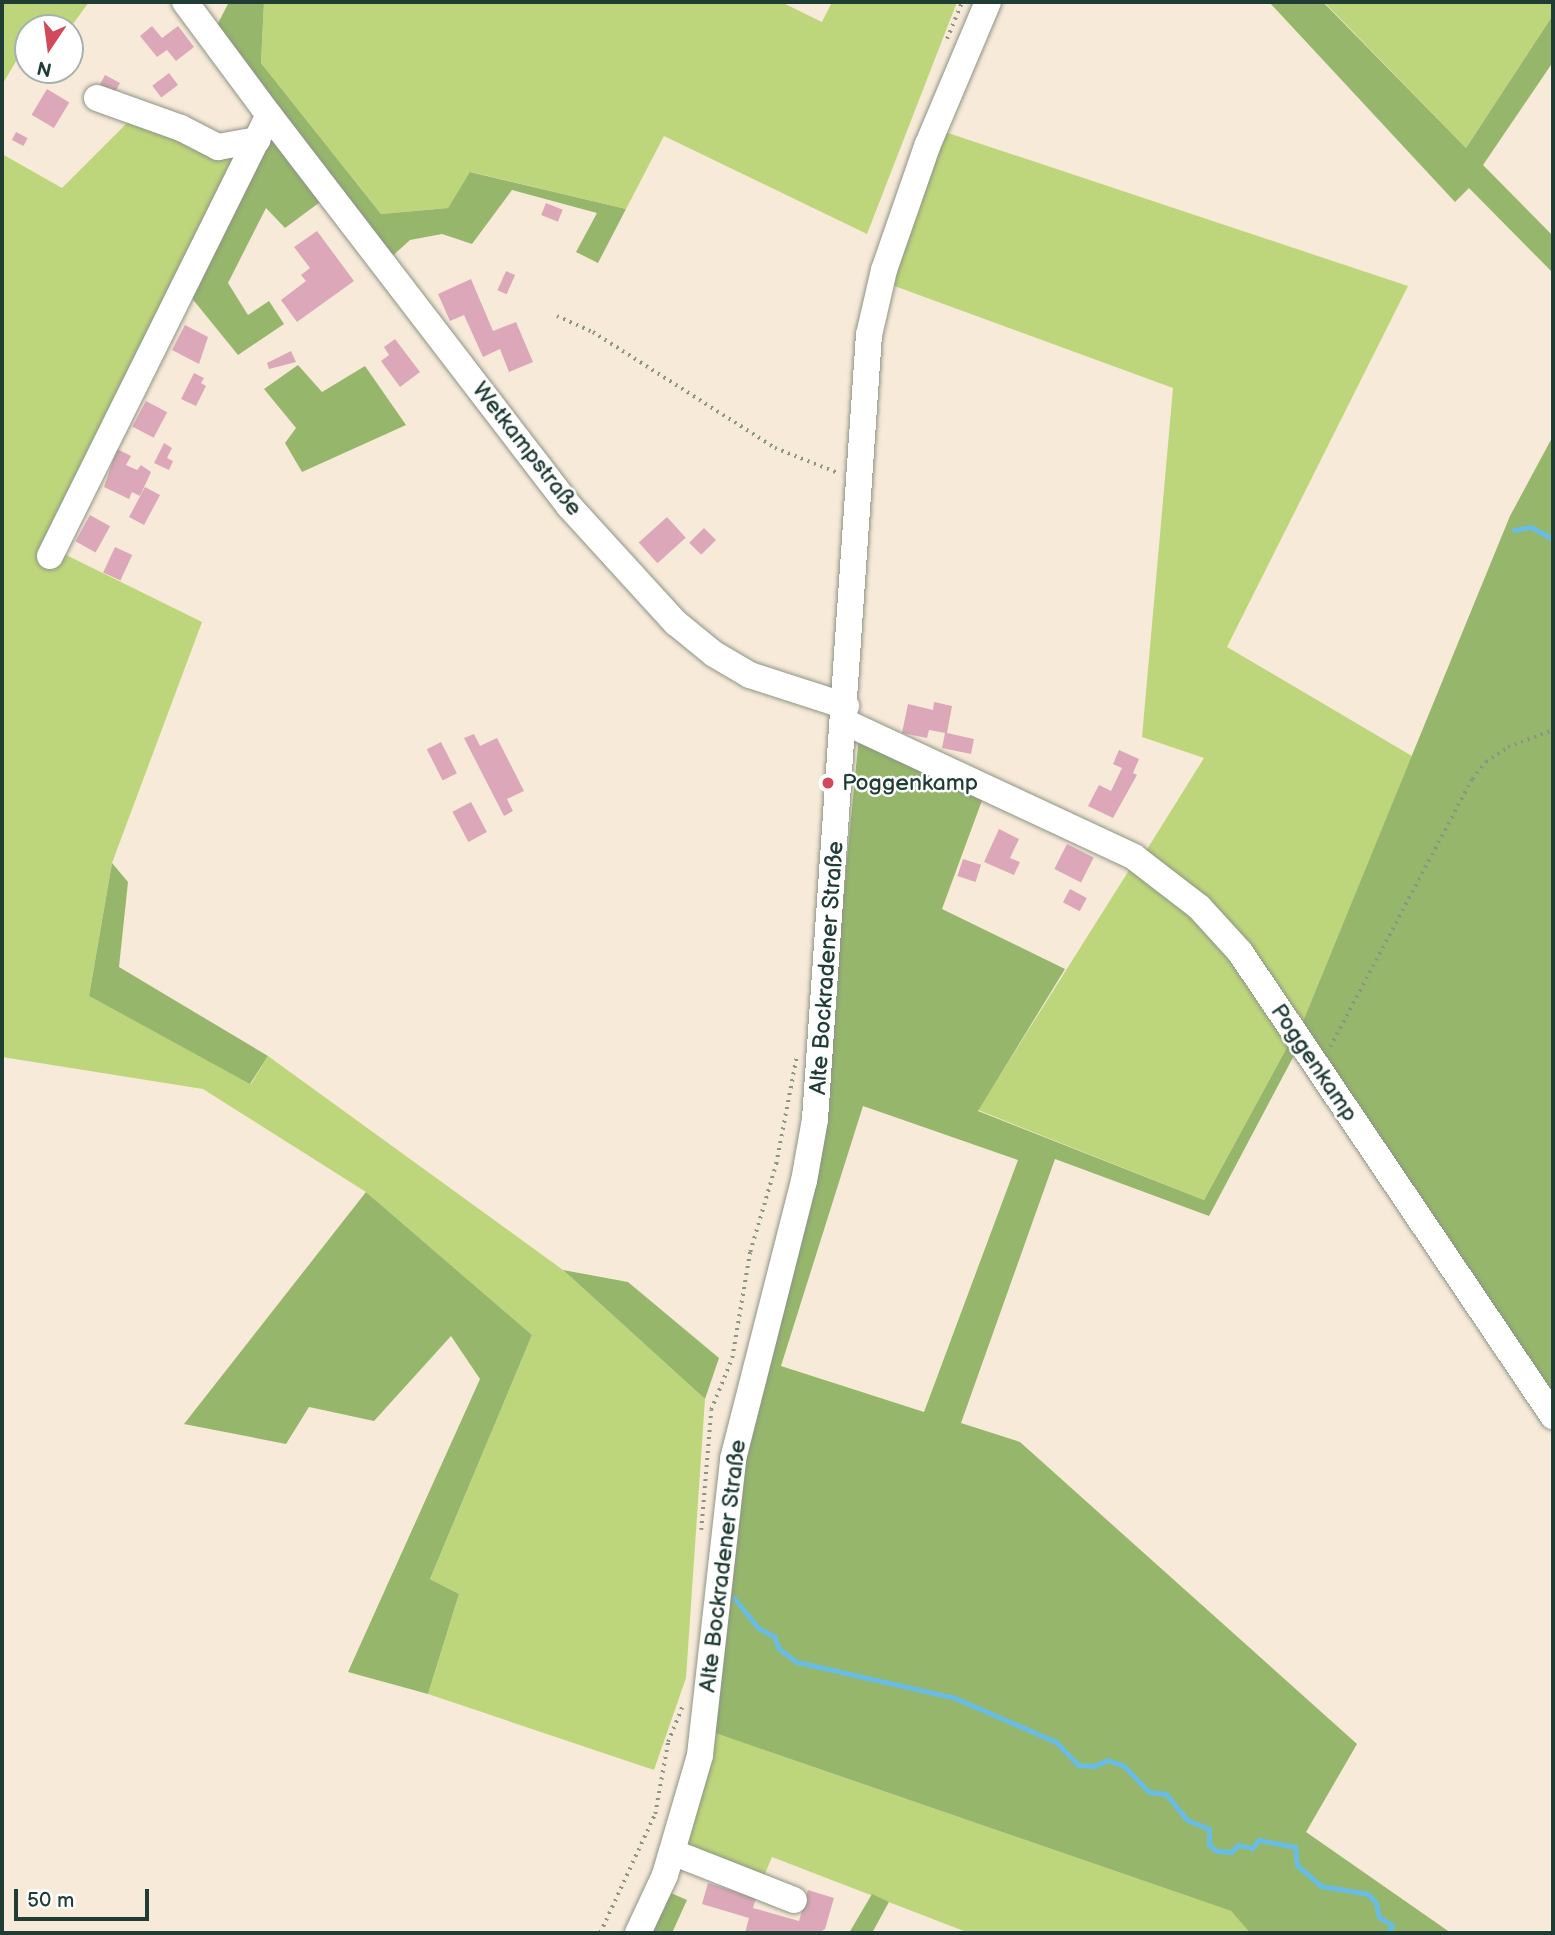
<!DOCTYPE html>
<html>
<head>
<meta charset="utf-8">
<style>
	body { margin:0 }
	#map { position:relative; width:1555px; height:1935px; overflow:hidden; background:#f8ead8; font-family:"Balsamiq Sans",sans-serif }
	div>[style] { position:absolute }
	.green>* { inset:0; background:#bed67b }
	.forest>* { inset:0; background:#96b76b }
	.stream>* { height:5px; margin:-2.5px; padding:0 2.5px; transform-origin:2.5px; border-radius:2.5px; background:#69bde5 }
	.building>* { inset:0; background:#dca8b9; transform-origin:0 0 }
	.path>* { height:3.5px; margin-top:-1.75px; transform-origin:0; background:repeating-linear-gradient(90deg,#8c9486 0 2px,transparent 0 7px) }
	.roads { filter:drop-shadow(0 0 2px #8c9486) drop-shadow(0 0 2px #8c9486) }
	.minor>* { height:26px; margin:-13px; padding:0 13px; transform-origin:13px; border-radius:13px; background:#fff }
	.dots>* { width:19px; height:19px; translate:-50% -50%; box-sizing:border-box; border:4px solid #fff; border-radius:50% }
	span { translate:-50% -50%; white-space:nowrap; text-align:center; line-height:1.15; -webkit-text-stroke:5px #fff; paint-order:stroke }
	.street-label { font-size:23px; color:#1f3d34 }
	.poi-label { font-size:23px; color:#1f3d34 }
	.left { translate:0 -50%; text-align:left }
	.frame { position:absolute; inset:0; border:4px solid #1f3d34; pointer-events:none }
	.north { position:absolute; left:14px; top:14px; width:70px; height:70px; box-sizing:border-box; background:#fff; border:2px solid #a5b1ae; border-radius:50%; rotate:193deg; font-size:19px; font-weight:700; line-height:28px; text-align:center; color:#1f3d34 }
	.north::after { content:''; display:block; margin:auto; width:24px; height:32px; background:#d1495b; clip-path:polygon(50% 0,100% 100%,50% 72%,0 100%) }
	.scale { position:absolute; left:14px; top:1889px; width:135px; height:32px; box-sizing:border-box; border:4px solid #1f3d34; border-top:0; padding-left:9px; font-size:21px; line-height:24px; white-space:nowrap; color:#1f3d34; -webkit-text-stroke:5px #fff; paint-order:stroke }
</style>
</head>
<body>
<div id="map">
	<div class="green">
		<i style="clip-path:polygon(2px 2px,89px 2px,70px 28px,47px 28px,39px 23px,28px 28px,28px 41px,2px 85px)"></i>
		<i style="clip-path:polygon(264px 2px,781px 2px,822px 22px,832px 2px,957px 2px,867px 234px,664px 136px,626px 209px,471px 172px,448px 208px,381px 214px,261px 63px)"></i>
		<i style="clip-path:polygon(1324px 2px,1553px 2px,1553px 15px,1466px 148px)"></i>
		<i style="clip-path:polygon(132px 118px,244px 150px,50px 547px,202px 622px,112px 863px,89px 996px,251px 1084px,268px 1056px,563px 1270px,705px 1399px,686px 1678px,654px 1770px,428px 1694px,459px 1594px,430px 1579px,532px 1335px,366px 1192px,203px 1089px,2px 1057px,2px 154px,62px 188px)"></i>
		<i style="clip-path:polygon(942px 131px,1408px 286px,1227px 647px,1412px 756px,1299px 1031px,1146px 851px,1204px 758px,1142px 737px,1173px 388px,889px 284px)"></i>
		<i style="clip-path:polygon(1133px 864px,1197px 912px,1291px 1040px,1204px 1200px,978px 1110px)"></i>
		<i style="clip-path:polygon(715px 1733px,1231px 1911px,1250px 1933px,969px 1933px,772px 1857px,761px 1883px,680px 1848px)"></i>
	</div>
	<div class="forest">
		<i style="clip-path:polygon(229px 2px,264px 2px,261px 63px,381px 214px,448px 208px,470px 172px,626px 209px,598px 263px,576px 252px,597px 213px,512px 190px,472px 244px,442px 234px,410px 240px,388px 260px,335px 191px,285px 228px,266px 208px,228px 283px,248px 315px,269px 301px,284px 324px,238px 355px,186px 291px,264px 137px,215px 29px)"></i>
		<i style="clip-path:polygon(1269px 2px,1323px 2px,1466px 148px,1553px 15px,1553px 62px,1483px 165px,1553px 236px,1553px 273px,1469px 188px,1455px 202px)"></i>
		<i style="clip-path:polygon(298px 365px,322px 392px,365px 366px,406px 425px,302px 472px,285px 443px,296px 428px,264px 389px)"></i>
		<i style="clip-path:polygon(1553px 436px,1553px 1407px,1299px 1031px,1510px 516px)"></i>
		<i style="clip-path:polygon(evenodd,859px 736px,984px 795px,942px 909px,1065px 969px,978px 1111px,1204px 1200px,1291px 1040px,1298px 1048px,1209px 1216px,1055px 1159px,961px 1423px,1020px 1442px,1357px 1744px,1306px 1832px,1451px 1933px,1250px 1933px,1231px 1911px,715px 1733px,736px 1461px,822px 1117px,859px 736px,863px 1106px,1018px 1160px,924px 1412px,781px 1366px,863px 1106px)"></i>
		<i style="clip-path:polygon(112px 863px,128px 882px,119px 967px,268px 1056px,250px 1084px,89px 996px)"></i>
		<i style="clip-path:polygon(366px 1192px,532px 1335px,430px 1579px,459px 1594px,428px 1694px,348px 1672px,480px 1379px,451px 1336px,374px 1421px,309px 1407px,286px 1444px,184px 1424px)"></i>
		<i style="clip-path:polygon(563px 1270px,628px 1282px,719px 1358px,705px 1399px)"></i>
		<i style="clip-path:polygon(671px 1893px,687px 1900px,672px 1933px,650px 1933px)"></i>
		<i style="clip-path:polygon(872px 1894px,889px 1902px,872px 1933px,849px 1933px)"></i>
	</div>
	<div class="stream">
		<i style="left:1514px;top:530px;width:17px;rotate:-10deg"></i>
		<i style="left:1531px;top:527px;width:25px;rotate:29deg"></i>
		<i style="left:734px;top:1598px;width:38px;rotate:51deg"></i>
		<i style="left:758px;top:1628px;width:18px;rotate:27deg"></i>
		<i style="left:774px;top:1636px;width:14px;rotate:69deg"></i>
		<i style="left:779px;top:1649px;width:22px;rotate:36deg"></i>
		<i style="left:797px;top:1662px;width:162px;rotate:12.8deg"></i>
		<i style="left:955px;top:1698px;width:110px;rotate:23.5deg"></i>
		<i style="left:1056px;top:1742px;width:32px;rotate:46deg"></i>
		<i style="left:1078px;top:1765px;width:16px;rotate:4deg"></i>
		<i style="left:1094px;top:1766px;width:15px;rotate:-23deg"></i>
		<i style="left:1108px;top:1760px;width:17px;rotate:21deg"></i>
		<i style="left:1124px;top:1766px;width:36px;rotate:46deg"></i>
		<i style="left:1149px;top:1792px;width:17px;rotate:7deg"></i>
		<i style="left:1166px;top:1794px;width:33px;rotate:51deg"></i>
		<i style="left:1187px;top:1820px;width:24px;rotate:22deg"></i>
		<i style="left:1209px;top:1829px;width:16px;rotate:90deg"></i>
		<i style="left:1209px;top:1845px;width:10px;rotate:37deg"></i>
		<i style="left:1217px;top:1851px;width:14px;rotate:4deg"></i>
		<i style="left:1231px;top:1852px;width:10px;rotate:-45deg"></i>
		<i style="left:1238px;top:1845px;width:14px;rotate:12deg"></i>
		<i style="left:1252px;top:1848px;width:11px;rotate:-49deg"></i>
		<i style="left:1259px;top:1840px;width:37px;rotate:11deg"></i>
		<i style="left:1295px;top:1847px;width:18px;rotate:84deg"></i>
		<i style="left:1297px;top:1865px;width:32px;rotate:41deg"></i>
		<i style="left:1321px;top:1886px;width:48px;rotate:9.7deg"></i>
		<i style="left:1368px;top:1894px;width:12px;rotate:48deg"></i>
		<i style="left:1376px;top:1903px;width:14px;rotate:78deg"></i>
		<i style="left:1379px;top:1917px;width:15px;rotate:32deg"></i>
		<i style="left:1392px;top:1925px;width:9px;rotate:117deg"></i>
	</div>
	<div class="building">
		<i style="clip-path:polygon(152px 26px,162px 38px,178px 26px,194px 47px,176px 61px,167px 50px,157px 57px,140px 36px)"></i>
		<i style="left:169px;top:73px;width:15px;height:21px;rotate:53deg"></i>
		<i style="left:105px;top:75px;width:17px;height:15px;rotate:28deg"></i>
		<i style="left:47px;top:89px;width:26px;height:30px;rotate:31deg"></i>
		<i style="left:16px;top:132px;width:13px;height:9px;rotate:27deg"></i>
		<i style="left:546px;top:203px;width:18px;height:13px;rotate:22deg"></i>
		<i style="clip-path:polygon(317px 231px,354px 281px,297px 322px,281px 300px,306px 281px,301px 275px,310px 268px,294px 247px)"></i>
		<i style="left:506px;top:271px;width:10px;height:21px;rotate:24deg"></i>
		<i style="clip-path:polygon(471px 279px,493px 331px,516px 322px,533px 362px,509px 372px,500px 349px,483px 357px,464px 315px,450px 321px,438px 294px)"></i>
		<i style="clip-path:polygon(185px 325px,208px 337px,199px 364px,172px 350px)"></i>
		<i style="clip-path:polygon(395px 339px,420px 372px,400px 387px,381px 361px,389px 355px,384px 347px)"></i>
		<i style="clip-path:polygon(291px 351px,296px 362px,269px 369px,267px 363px)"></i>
		<i style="clip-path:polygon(194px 373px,204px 378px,201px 383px,206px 386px,196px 406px,181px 399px)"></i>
		<i style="left:146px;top:401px;width:24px;height:29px;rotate:28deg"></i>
		<i style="clip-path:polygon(164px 443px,172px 448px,167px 458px,173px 461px,169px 470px,154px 463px)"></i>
		<i style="clip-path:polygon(117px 449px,131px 456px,126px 465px,137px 470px,141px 465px,151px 472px,140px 496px,132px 492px,129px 499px,104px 487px)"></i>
		<i style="left:145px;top:487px;width:17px;height:34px;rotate:28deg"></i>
		<i style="left:90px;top:515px;width:23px;height:30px;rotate:29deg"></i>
		<i style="left:667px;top:517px;width:28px;height:38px;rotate:48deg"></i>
		<i style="left:704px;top:528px;width:17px;height:21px;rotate:45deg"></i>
		<i style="left:115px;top:547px;width:19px;height:28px;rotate:25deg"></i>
		<i style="clip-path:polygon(934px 702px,952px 706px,947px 733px,974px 739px,971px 754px,942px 748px,945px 733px,929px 730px,927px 738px,902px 733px,908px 704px,933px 710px)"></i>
		<i style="clip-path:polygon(474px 734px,480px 746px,497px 738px,524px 791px,507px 799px,513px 811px,504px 816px,464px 738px)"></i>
		<i style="left:441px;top:742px;width:35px;height:16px;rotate:63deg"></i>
		<i style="clip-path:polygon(1119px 750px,1139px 759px,1133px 773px,1137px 775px,1113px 818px,1088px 806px,1099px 785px,1111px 791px,1122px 768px,1113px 764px)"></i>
		<i style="left:471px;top:802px;width:34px;height:21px;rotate:62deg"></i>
		<i style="clip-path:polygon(999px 829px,1019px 839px,1010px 858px,1020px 862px,1014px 875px,984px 862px)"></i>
		<i style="left:1067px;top:844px;width:30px;height:28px;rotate:27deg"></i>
		<i style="left:963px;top:859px;width:19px;height:18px;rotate:18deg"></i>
		<i style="left:1070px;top:889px;width:19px;height:15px;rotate:28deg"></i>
		<i style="clip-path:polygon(708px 1883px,756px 1898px,753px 1908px,799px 1921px,808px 1890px,834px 1898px,825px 1929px,819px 1933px,745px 1933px,749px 1918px,702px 1904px)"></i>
	</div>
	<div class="path">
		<i style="left:947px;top:39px;width:40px;rotate:-68deg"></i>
		<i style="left:557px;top:316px;width:39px;rotate:24deg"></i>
		<i style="left:593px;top:332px;width:216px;rotate:32.5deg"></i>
		<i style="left:775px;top:448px;width:68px;rotate:21.6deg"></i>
		<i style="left:1330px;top:1047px;width:303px;rotate:-62.1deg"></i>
		<i style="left:1472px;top:779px;width:22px;rotate:-51deg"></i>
		<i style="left:1486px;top:762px;width:27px;rotate:-34deg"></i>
		<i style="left:1508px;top:747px;width:48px;rotate:-20.7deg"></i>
		<i style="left:701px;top:1530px;width:120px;rotate:-85.2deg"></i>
		<i style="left:711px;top:1410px;width:56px;rotate:-68deg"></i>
		<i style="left:732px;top:1358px;width:108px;rotate:-80.4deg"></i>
		<i style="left:750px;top:1252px;width:92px;rotate:-73.5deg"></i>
		<i style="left:776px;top:1164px;width:107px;rotate:-79.2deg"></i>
		<i style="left:600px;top:1933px;width:131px;rotate:-65.2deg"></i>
		<i style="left:655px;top:1814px;width:73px;rotate:-79.8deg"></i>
		<i style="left:668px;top:1742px;width:38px;rotate:-68deg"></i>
	</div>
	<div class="roads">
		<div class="minor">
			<i style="left:97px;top:98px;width:89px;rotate:19.7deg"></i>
			<i style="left:181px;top:128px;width:42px;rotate:27.2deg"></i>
			<i style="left:218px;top:147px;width:40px;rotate:-10deg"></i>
			<i style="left:269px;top:115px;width:493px;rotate:52.5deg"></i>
			<i style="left:569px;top:506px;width:159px;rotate:47.6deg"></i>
			<i style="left:676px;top:623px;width:49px;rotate:39.2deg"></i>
			<i style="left:714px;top:654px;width:42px;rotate:30.3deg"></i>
			<i style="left:750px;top:675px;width:101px;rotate:17.9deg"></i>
			<i style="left:50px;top:556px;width:492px;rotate:-63.6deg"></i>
			<i style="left:269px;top:115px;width:141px;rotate:-126.6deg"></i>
			<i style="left:845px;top:722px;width:319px;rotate:25deg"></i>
			<i style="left:1134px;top:857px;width:82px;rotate:37.6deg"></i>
			<i style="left:1199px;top:907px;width:61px;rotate:47.7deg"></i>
			<i style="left:1240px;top:952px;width:560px;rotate:56deg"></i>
			<i style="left:672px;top:1852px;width:131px;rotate:21.5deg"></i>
			<i style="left:638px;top:1933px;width:64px;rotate:-65deg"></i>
			<i style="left:665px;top:1875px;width:125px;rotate:-73.7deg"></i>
			<i style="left:700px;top:1755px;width:298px;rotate:-83.6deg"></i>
			<i style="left:733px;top:1459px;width:287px;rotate:-75.7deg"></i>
			<i style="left:804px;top:1181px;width:63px;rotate:-79.9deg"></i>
			<i style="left:815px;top:1119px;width:786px;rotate:-86.06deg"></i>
			<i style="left:869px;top:335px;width:67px;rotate:-77deg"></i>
			<i style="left:884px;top:270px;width:133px;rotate:-70.8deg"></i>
			<i style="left:928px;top:144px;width:154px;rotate:-67.1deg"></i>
		</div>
	</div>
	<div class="dots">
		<i style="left:828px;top:783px;background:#d1495b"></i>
	</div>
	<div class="street-label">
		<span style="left:527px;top:449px;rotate:52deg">Wetkampstraße</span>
		<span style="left:827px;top:968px;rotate:-86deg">Alte Bockradener Straße</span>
		<span style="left:1314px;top:1063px;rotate:56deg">Poggenkamp</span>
		<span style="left:723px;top:1566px;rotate:-83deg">Alte Bockradener Straße</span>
	</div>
	<div class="poi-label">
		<span class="left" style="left:842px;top:783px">Poggenkamp</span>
	</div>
	<div class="frame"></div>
	<div class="north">N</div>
	<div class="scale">50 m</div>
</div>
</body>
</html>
